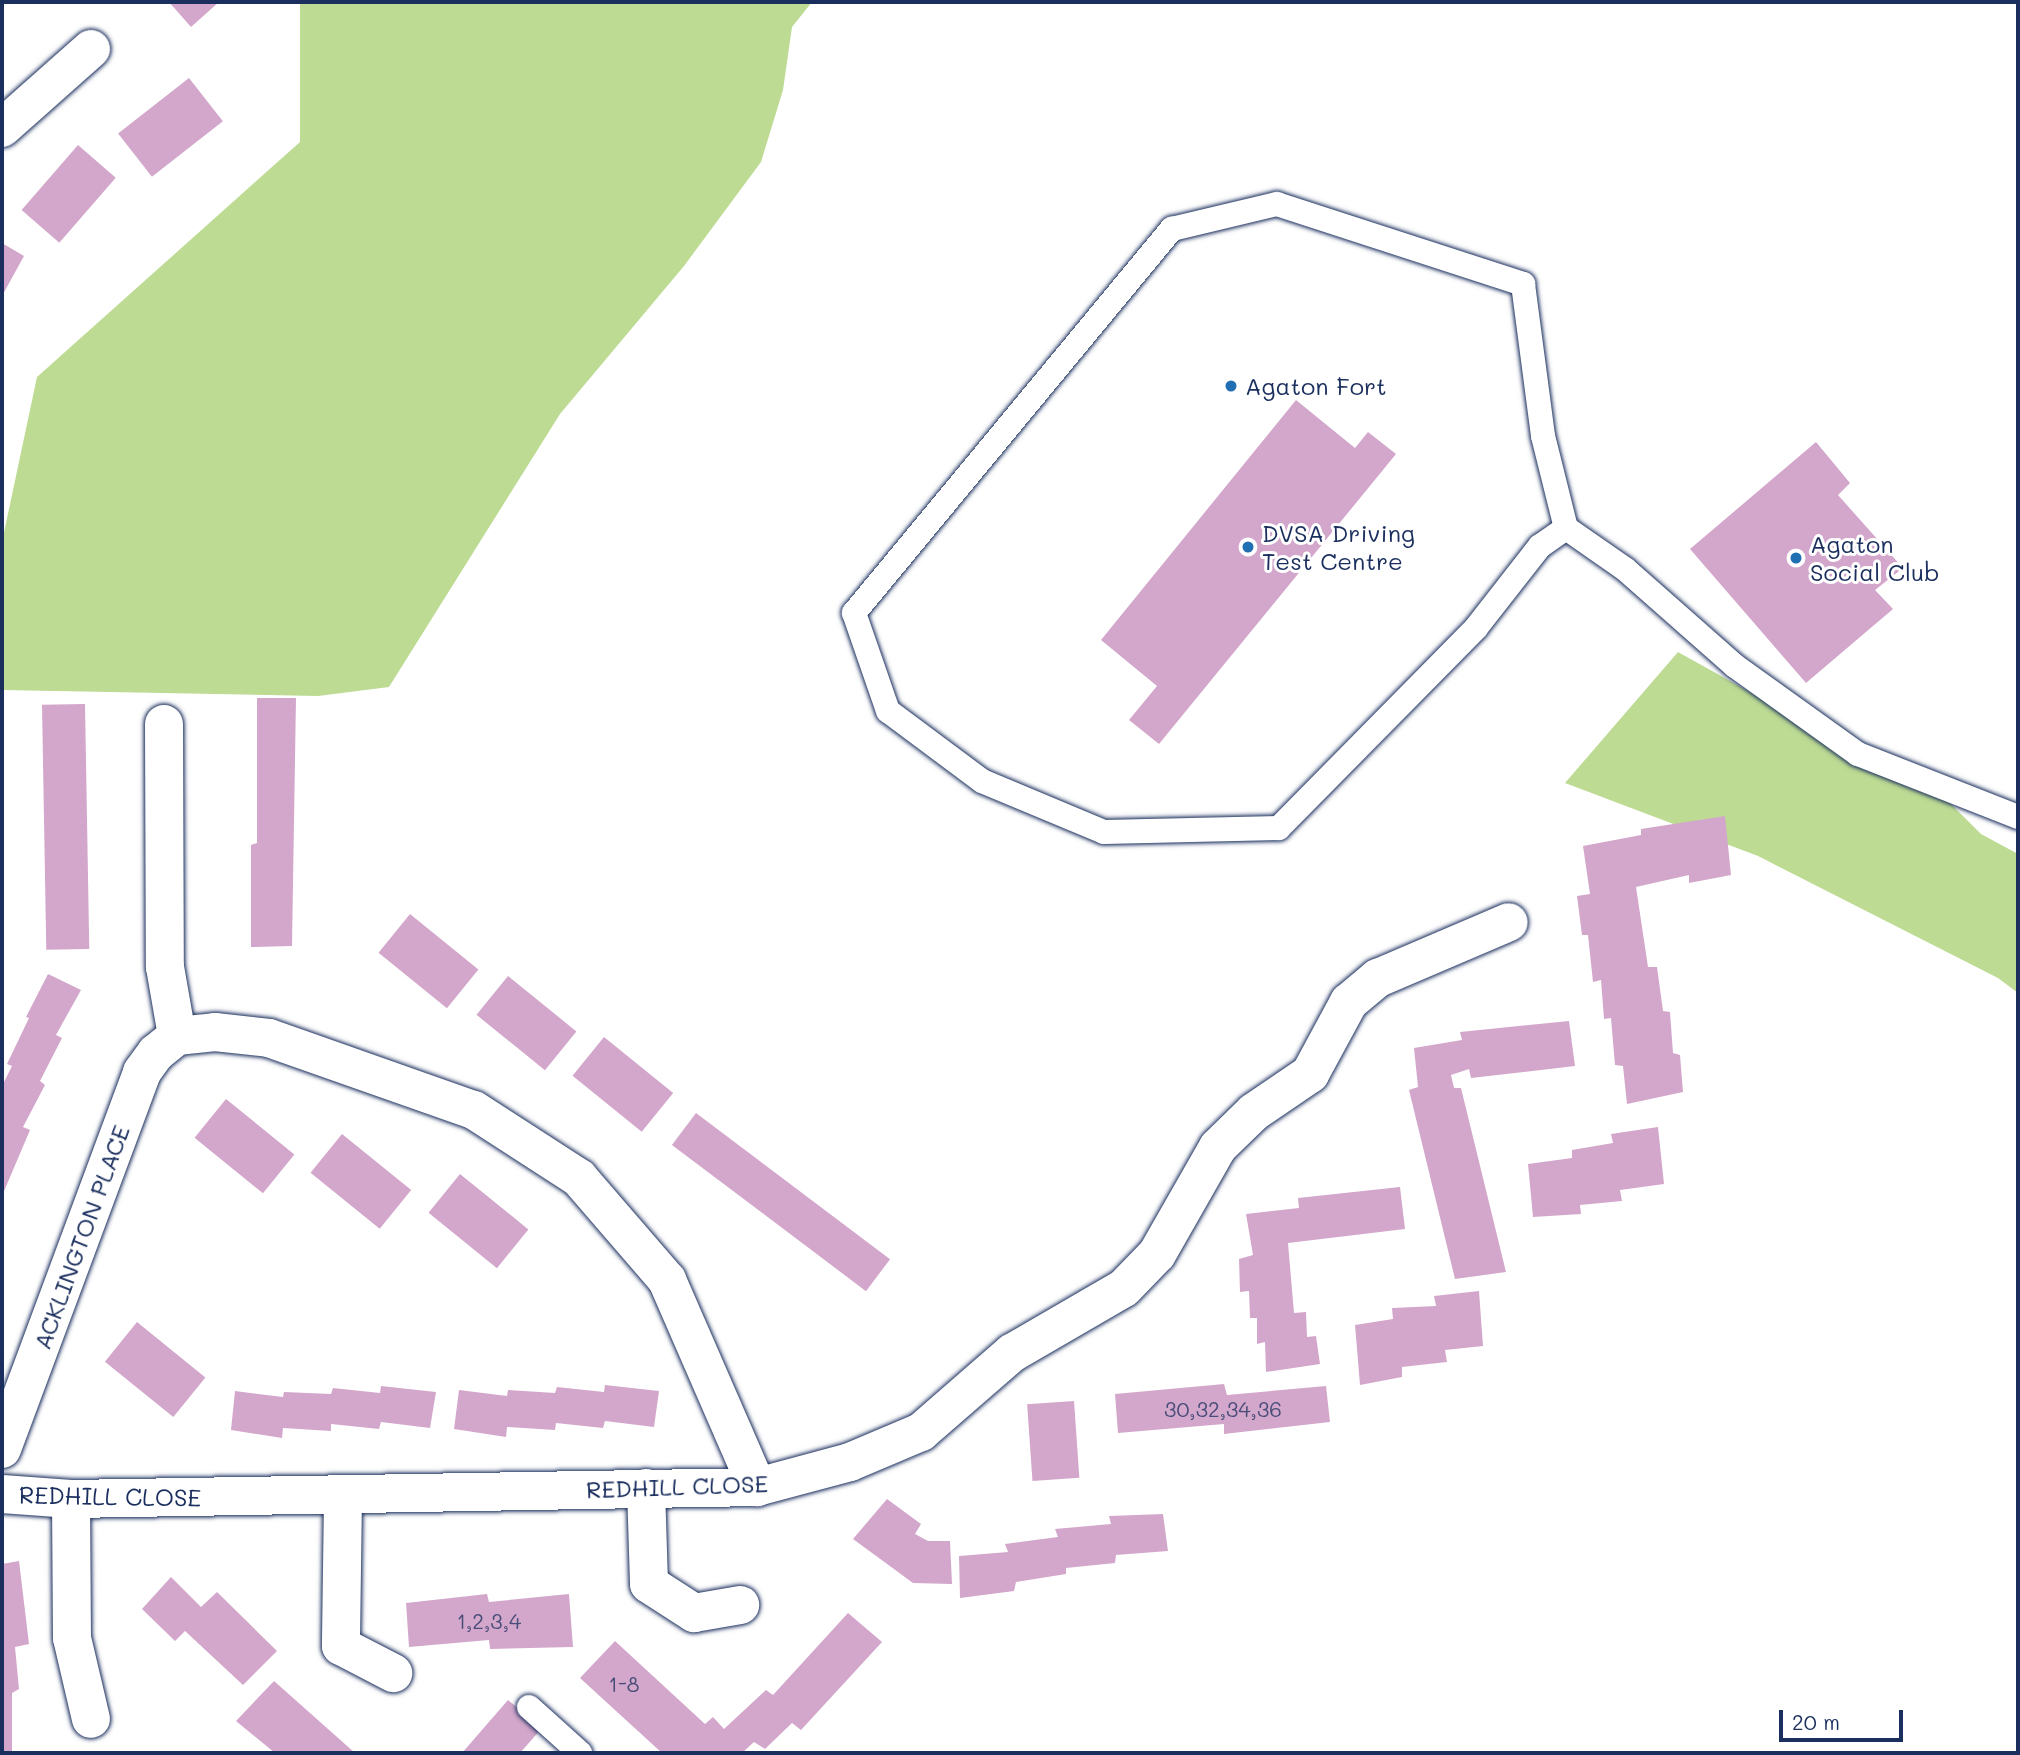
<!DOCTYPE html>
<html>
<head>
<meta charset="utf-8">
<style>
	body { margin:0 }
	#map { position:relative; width:2020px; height:1755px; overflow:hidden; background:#fff; font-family:Mali,sans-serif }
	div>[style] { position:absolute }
	.green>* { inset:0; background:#bddb93 }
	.building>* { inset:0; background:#d3a7cb; transform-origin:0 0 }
	.roads { filter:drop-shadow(0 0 2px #1b2f5e) drop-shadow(0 0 2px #1b2f5e) }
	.lane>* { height:24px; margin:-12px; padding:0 12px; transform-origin:12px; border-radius:12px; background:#fff }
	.street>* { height:38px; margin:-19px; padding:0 19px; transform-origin:19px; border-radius:19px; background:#fff }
	.dots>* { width:19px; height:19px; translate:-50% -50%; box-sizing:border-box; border:4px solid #fff; border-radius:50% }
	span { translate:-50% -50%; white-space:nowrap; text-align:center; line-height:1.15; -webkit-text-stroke:6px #fff; paint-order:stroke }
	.number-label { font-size:21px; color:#494d79 }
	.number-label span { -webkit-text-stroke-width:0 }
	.poi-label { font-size:24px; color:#1b2f5e }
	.left { translate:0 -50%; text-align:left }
	.street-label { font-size:24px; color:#1b2f5e }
	.frame { position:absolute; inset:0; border:4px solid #1b2f5e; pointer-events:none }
	.scale { position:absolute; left:1779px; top:1710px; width:124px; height:32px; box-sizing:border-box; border:4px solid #1b2f5e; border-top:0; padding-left:9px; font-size:21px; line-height:24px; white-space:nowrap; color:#1b2f5e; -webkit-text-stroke:5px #fff; paint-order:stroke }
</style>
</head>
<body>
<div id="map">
	<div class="green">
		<i style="clip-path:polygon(300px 2px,812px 2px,792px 27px,783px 90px,761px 162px,684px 266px,560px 414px,389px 687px,318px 696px,2px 690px,2px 542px,37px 377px,300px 142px)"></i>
		<i style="clip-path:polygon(1678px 652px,1951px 804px,1981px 834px,2018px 854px,2018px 993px,1998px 978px,1758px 856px,1565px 783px)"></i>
	</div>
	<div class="building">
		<i style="clip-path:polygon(169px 2px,219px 2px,191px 27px)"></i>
		<i style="left:189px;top:78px;width:55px;height:90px;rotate:52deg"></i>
		<i style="left:78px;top:145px;width:50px;height:86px;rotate:41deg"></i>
		<i style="clip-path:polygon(2px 243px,24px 256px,2px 296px)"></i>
		<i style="clip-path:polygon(1296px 400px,1355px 448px,1368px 432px,1396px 454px,1159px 744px,1129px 720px,1157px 686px,1101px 640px)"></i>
		<i style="clip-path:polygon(1816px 442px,1850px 483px,1838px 495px,1903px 568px,1875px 590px,1893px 609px,1806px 683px,1690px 549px)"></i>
		<i style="clip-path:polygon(257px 698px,296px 698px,292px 946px,251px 947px,251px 845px,257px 843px)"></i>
		<i style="left:85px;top:704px;width:245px;height:43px;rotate:89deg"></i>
		<i style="clip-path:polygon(1725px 816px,1731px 875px,1689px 883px,1689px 875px,1636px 887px,1648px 967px,1657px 967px,1663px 1011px,1670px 1012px,1673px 1053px,1680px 1055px,1683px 1092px,1627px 1104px,1623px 1066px,1615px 1065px,1611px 1018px,1604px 1019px,1601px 980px,1593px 982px,1588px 935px,1582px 935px,1577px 896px,1590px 894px,1583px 846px,1641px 835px,1641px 829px)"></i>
		<i style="left:410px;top:914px;width:88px;height:50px;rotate:39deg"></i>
		<i style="clip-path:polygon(48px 974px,81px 990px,56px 1035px,62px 1038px,40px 1081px,45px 1085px,23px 1127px,30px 1130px,2px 1196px,2px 1086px,12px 1066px,7px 1064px,29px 1018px,26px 1017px)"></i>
		<i style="left:508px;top:976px;width:88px;height:50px;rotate:39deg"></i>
		<i style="clip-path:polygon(1569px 1021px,1575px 1066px,1471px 1078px,1469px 1069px,1451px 1075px,1454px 1088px,1461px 1088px,1506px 1272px,1455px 1279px,1409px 1090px,1418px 1087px,1414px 1048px,1462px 1040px,1460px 1032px)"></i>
		<i style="left:604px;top:1037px;width:89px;height:50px;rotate:39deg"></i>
		<i style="left:226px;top:1099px;width:88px;height:50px;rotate:39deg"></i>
		<i style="left:696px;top:1113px;width:243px;height:40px;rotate:37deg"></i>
		<i style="clip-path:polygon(1658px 1127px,1664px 1184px,1620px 1190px,1622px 1201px,1580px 1205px,1581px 1214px,1533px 1217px,1528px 1164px,1572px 1158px,1572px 1150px,1613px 1143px,1611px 1134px)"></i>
		<i style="left:342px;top:1134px;width:89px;height:50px;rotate:39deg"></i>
		<i style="left:460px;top:1174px;width:88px;height:50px;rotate:39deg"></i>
		<i style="clip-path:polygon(1400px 1187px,1405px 1229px,1288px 1243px,1294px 1313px,1306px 1312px,1307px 1337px,1316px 1336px,1320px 1364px,1266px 1372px,1265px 1342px,1257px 1344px,1257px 1318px,1250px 1318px,1249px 1291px,1240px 1292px,1239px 1259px,1253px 1255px,1246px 1214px,1299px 1208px,1298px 1198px)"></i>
		<i style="clip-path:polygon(1479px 1291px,1483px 1346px,1445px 1350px,1447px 1362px,1402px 1367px,1402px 1377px,1360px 1385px,1355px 1325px,1393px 1319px,1392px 1308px,1436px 1306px,1434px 1296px)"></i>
		<i style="left:137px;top:1322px;width:88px;height:51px;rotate:39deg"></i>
		<i style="clip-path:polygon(1224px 1384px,1227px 1395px,1326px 1386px,1330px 1422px,1224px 1434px,1224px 1424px,1118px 1433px,1115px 1394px)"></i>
		<i style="clip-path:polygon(605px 1385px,659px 1391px,654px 1427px,605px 1421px,603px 1428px,556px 1423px,555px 1430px,507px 1427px,506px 1437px,454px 1429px,459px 1390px,507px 1396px,508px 1390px,555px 1393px,557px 1387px,604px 1392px)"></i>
		<i style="clip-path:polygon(381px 1386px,436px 1392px,430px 1428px,381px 1422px,379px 1429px,331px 1424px,331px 1431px,283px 1428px,282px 1438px,231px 1430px,235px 1391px,283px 1397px,284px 1392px,331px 1394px,333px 1388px,380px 1393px)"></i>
		<i style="left:1074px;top:1401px;width:77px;height:47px;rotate:86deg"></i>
		<i style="clip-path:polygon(887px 1499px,921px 1524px,915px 1534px,928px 1541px,950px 1541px,952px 1584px,913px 1583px,853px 1539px)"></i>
		<i style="clip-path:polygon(1163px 1514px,1168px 1551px,1116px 1555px,1115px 1563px,1066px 1568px,1066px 1574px,1016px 1582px,1014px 1591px,960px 1598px,959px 1556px,1008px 1552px,1005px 1544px,1058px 1537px,1055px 1529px,1111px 1524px,1109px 1516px)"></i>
		<i style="clip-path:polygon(19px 1561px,29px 1644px,15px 1647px,19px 1689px,12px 1693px,12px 1753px,2px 1753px,2px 1564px)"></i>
		<i style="clip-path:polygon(171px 1577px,201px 1607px,217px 1592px,277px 1651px,243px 1685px,185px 1631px,175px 1641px,142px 1609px)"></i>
		<i style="clip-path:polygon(487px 1594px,489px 1602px,569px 1594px,573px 1647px,490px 1649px,489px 1640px,409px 1647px,406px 1603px)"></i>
		<i style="clip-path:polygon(848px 1613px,882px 1642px,801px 1730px,792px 1723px,765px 1749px,754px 1742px,742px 1753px,662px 1753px,580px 1678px,615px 1641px,705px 1724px,713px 1717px,724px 1729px,766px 1690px,773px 1695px)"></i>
		<i style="clip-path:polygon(274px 1681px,355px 1753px,275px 1753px,236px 1721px)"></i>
		<i style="clip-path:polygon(508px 1700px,542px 1728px,520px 1753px,462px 1753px)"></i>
	</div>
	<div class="roads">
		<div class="lane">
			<i style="left:1277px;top:204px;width:259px;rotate:18deg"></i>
			<i style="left:1523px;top:284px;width:153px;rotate:82.5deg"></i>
			<i style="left:1543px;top:436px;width:95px;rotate:76deg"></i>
			<i style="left:1566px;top:528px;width:32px;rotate:145deg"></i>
			<i style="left:1540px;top:546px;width:104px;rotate:128deg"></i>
			<i style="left:1476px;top:628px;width:281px;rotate:134.6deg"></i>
			<i style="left:1279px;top:828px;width:175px;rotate:178.7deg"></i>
			<i style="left:1104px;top:832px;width:132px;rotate:-157.3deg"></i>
			<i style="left:982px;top:781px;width:117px;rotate:-143.3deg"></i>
			<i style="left:888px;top:711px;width:104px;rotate:-109.1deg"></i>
			<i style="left:854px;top:613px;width:499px;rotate:-50.4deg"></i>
			<i style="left:1172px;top:229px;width:108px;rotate:-13.4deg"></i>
			<i style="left:1566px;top:528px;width:72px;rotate:34.8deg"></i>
			<i style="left:1625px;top:569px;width:147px;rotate:41.4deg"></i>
			<i style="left:1735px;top:666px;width:151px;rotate:35.6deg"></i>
			<i style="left:1858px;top:754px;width:172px;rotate:21.5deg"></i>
			<i style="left:529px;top:1707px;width:69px;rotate:42deg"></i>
		</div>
		<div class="street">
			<i style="left:2px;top:128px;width:119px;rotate:-41.6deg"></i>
			<i style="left:164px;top:724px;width:243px;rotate:89.8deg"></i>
			<i style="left:165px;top:967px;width:70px;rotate:80.1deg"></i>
			<i style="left:2px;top:1449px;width:402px;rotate:-69.6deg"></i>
			<i style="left:142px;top:1072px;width:24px;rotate:-54deg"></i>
			<i style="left:156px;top:1053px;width:27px;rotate:-39deg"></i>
			<i style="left:177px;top:1036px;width:38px;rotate:-6deg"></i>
			<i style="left:215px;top:1032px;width:54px;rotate:6.3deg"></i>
			<i style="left:269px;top:1038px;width:217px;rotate:19.4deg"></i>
			<i style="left:474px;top:1110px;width:125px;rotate:32.9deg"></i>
			<i style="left:579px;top:1178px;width:135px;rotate:49.2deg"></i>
			<i style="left:667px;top:1280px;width:226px;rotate:66.5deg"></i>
			<i style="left:646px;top:1488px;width:96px;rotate:88.2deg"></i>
			<i style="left:649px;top:1584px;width:54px;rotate:32.8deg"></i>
			<i style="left:694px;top:1613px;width:47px;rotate:-9.9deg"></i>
			<i style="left:2px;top:1494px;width:69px;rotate:4.1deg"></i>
			<i style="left:71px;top:1499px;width:686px;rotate:-1deg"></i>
			<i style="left:757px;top:1487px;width:96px;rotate:-15deg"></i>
			<i style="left:850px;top:1462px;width:77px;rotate:-22.9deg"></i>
			<i style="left:921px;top:1432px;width:121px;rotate:-41deg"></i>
			<i style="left:1012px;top:1353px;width:129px;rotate:-30.1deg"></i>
			<i style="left:1124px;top:1288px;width:47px;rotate:-45.9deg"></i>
			<i style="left:1157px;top:1254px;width:123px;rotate:-60.3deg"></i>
			<i style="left:1218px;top:1147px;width:50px;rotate:-44.2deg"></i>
			<i style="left:1254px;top:1112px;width:68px;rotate:-34.2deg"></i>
			<i style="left:1310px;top:1074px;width:82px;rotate:-61.6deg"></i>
			<i style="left:1349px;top:1002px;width:38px;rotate:-40deg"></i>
			<i style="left:1378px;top:978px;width:142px;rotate:-23.1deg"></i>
			<i style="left:343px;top:1497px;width:149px;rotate:90.8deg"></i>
			<i style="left:341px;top:1646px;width:59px;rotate:27.4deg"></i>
			<i style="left:71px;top:1499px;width:139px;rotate:89.6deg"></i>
			<i style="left:72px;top:1638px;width:83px;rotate:76.8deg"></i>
		</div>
	</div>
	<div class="dots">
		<i style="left:1231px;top:386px;background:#1f6fb2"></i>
		<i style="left:1248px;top:547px;background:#1f6fb2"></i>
		<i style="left:1796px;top:558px;background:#1f6fb2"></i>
	</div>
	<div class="number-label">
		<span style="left:1223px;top:1409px">30,32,34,36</span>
		<span style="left:489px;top:1621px">1,2,3,4</span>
		<span style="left:624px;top:1684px">1-8</span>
	</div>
	<div class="poi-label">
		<span class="left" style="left:1245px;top:386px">Agaton Fort</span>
		<span class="left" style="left:1262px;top:547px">DVSA Driving<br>Test Centre</span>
		<span class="left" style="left:1810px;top:558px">Agaton<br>Social Club</span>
	</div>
	<div class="street-label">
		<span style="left:81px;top:1237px;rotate:-70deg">ACKLINGTON PLACE</span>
		<span style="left:677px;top:1486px;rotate:-2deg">REDHILL CLOSE</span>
		<span style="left:110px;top:1496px;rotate:1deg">REDHILL CLOSE</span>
	</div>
	<div class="frame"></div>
	<div class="scale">20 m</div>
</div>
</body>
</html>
